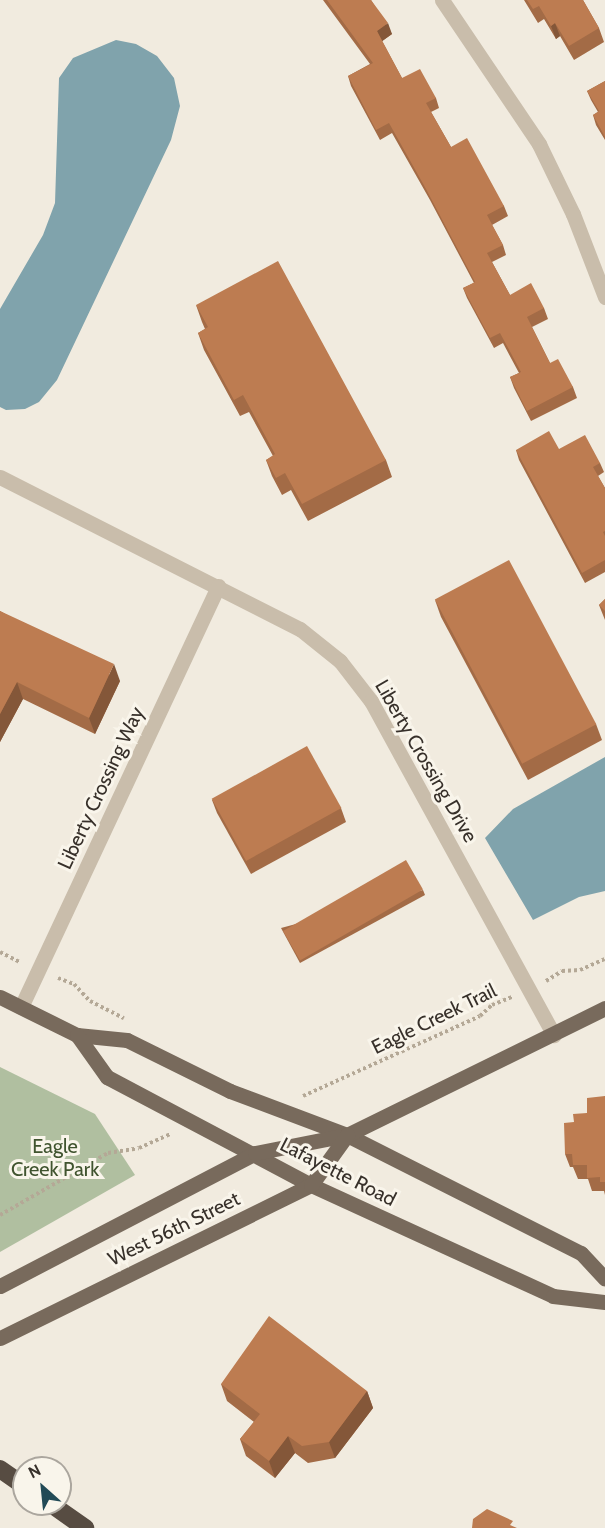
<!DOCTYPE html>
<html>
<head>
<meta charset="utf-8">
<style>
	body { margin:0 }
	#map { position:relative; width:605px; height:1528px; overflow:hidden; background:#f1ebdf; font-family:Cabin,sans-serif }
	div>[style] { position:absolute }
	.green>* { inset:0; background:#b0bfa0 }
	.water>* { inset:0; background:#80a3ac }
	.path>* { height:4px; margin-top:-2px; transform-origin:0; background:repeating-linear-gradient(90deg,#b4a896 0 3px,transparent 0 6px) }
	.minor>* { height:15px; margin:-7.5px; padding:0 7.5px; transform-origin:7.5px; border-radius:7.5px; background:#c9bdab }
	.major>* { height:15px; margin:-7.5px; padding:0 7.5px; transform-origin:7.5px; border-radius:7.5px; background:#786a5c }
	.highway>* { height:18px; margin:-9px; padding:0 9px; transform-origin:9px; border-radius:9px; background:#574c42 }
	.wall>* { inset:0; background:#a36b46 }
	.shaded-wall>* { inset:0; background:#845739 }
	.building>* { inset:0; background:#bd7c51; transform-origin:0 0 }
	span { translate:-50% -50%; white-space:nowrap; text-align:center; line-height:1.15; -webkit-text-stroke:6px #f9f5eb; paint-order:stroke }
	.street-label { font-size:20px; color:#37302a }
	.park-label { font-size:20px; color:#40542f }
	.north { position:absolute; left:12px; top:1456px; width:60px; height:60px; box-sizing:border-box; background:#f9f5eb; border:2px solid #aba69e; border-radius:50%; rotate:333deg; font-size:16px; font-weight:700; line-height:24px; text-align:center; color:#37302a }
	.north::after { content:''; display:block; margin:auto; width:21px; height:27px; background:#224a56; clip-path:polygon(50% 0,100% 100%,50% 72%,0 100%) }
</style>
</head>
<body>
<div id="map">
	<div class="green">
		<i style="clip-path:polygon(0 1067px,95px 1114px,135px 1175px,0 1252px)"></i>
	</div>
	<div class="water">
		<i style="clip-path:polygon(116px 40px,136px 44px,157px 56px,174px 78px,180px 106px,171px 140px,57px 380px,39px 402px,25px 409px,6px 410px,0 407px,0 309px,43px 235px,55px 203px,59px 78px,73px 58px)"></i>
		<i style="clip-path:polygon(605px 757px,605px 891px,579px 897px,533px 920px,485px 838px,513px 809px)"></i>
	</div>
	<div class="path">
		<i style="left:0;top:952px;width:22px;rotate:27deg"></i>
		<i style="left:58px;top:978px;width:17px;rotate:21deg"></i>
		<i style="left:74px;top:984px;width:23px;rotate:47deg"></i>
		<i style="left:90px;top:1001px;width:38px;rotate:27deg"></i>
		<i style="left:546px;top:981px;width:19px;rotate:-32deg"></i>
		<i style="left:562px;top:971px;width:18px;rotate:-3deg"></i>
		<i style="left:580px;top:970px;width:27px;rotate:-24deg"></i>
		<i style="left:303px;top:1096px;width:194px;rotate:-24.3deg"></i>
		<i style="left:480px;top:1016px;width:16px;rotate:-43deg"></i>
		<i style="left:492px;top:1005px;width:22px;rotate:-22deg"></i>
		<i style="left:0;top:1215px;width:125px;rotate:-29.9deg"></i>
		<i style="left:108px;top:1153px;width:31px;rotate:-9deg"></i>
		<i style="left:139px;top:1148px;width:35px;rotate:-24deg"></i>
	</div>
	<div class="minor">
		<i style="left:442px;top:0;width:174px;rotate:56deg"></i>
		<i style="left:539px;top:144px;width:78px;rotate:64.1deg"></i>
		<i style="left:573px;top:214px;width:89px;rotate:68.9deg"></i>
		<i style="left:0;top:477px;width:336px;rotate:26.9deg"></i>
		<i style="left:300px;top:629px;width:51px;rotate:38.7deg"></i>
		<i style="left:340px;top:661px;width:51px;rotate:52.2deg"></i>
		<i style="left:371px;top:701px;width:381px;rotate:61.3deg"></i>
		<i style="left:21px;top:1007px;width:465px;rotate:-64.9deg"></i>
	</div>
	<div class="major">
		<i style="left:0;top:997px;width:86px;rotate:26.3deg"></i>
		<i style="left:77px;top:1035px;width:50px;rotate:5.7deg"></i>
		<i style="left:127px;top:1040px;width:115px;rotate:26.3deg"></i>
		<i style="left:230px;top:1091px;width:125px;rotate:20.6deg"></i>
		<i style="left:347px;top:1135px;width:262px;rotate:26.8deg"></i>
		<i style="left:581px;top:1253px;width:35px;rotate:47deg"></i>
		<i style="left:77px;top:1035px;width:52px;rotate:54.5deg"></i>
		<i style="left:107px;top:1077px;width:231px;rotate:27.9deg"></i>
		<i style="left:311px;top:1185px;width:266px;rotate:24.6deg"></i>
		<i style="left:553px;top:1296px;width:52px;rotate:6.6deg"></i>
		<i style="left:0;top:1286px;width:288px;rotate:-27.5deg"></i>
		<i style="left:255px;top:1153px;width:94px;rotate:-11.1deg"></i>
		<i style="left:347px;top:1135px;width:288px;rotate:-26.2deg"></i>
		<i style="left:0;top:1338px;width:347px;rotate:-26.2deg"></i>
		<i style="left:311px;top:1185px;width:62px;rotate:-54.2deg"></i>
	</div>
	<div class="highway">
		<i style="left:0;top:1469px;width:29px;rotate:35deg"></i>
		<i style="left:51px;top:1504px;width:42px;rotate:35.2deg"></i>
	</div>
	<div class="wall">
		<i style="clip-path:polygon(323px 0,371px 0,392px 34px,382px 41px,402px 78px,436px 98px,439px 108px,431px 112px,451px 147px,504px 206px,508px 216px,492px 225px,503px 245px,506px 255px,492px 262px,510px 295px,544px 308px,548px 319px,532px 327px,550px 363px,573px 387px,577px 398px,531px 421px,514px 388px,510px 377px,519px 373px,503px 343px,494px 348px,467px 298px,463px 288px,474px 283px,430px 200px,392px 133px,380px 140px,351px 86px,348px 76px,370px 64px)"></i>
		<i style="clip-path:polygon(524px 0,583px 0,599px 28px,604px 42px,574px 60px,560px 36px,556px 39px,544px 19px,538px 23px)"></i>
		<i style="clip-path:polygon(605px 81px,605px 140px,596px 125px,593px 115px,598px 112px,591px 100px,587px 91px)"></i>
		<i style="clip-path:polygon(196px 305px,386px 460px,392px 477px,308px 521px,291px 490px,282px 495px,272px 476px,266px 460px,273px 456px,249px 412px,240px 416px,204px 350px,198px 333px,205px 329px,202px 322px)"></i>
		<i style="clip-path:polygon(559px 449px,600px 463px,604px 472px,598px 476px,605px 488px,605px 572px,585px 583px,519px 460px,516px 450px)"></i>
		<i style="clip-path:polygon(605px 599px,605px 620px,599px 605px)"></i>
		<i style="clip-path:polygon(435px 600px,596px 724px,602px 740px,528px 780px,441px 617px)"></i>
		<i style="clip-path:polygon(0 611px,120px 681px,95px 734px,23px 699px,0 742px)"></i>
		<i style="clip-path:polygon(212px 800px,341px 808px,346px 822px,251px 874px,217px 813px)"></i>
		<i style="clip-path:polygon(423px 890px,425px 895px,300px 963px,281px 928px)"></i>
		<i style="clip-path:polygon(605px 1096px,605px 1195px,604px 1191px,592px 1191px,588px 1179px,578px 1179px,573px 1167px,570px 1167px,565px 1154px,574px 1122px,587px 1113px)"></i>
		<i style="clip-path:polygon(221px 1384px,367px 1391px,373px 1408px,335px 1458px,308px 1463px,295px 1453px,275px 1478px,246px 1456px,240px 1439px,254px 1422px,227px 1401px)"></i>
	</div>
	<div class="shaded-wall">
		<i style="clip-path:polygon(388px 23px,392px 34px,381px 42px,377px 31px)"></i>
		<i style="clip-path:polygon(555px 23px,560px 36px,556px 39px,551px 26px)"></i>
		<i style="clip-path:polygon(114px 664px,120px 681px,95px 734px,89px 718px)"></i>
		<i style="clip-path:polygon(17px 682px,23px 699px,0 742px,0 714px)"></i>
		<i style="clip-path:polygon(367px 1391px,373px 1408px,335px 1458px,329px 1442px)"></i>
		<i style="clip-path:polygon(288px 1436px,295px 1453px,275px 1478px,269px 1461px)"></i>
	</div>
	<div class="building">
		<i style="clip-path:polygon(327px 0,371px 0,388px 23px,377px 31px,402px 78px,420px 69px,436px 98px,426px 103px,451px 147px,467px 138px,504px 206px,487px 215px,503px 245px,487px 253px,510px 295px,531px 283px,544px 308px,527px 317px,550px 363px,558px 359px,573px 387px,527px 411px,510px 377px,521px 372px,500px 333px,490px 338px,463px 288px,475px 282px,426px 189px,389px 123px,376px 130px,348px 76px,373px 63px)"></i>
		<i style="clip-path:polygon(527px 0,583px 0,599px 28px,569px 46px,555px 23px,551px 26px,539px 6px,533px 9px)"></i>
		<i style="clip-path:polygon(605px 81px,605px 137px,593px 115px,599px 111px,587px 91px)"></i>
		<i style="clip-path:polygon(278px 261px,386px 460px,302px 504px,285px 473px,276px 478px,266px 460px,275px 454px,243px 395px,234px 400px,198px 333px,208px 327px,196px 305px)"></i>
		<i style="clip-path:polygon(549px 431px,559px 449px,585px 435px,600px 463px,593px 467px,605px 488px,605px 531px,603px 532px,605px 536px,605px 560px,582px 573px,516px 450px)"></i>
		<i style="left:509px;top:560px;width:186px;height:84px;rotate:62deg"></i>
		<i style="clip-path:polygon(605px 599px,605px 611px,599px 605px)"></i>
		<i style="clip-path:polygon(0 611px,114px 664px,89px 718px,17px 682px,0 714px)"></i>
		<i style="left:307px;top:746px;width:71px;height:109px;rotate:61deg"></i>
		<i style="left:406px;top:860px;width:34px;height:142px;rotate:60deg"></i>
		<i style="clip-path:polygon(605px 1096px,605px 1182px,600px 1182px,600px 1177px,587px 1178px,587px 1165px,573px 1165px,572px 1154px,565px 1154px,564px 1123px,574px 1122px,573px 1114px,587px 1113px,587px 1098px)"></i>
		<i style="clip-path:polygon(269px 1316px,367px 1391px,329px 1442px,302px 1446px,288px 1436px,269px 1461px,240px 1439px,260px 1414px,221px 1384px)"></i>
		<i style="clip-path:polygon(487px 1509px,513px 1521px,510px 1525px,517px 1528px,472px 1528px,473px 1519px)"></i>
	</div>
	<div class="street-label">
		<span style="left:426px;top:761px;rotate:60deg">Liberty Crossing Drive</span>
		<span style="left:101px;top:788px;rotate:-65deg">Liberty Crossing Way</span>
		<span style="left:434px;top:1019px;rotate:-26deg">Eagle Creek Trail</span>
		<span style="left:338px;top:1172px;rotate:27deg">Lafayette Road</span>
		<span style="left:174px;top:1229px;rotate:-26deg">West 56th Street</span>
	</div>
	<div class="park-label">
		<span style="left:55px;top:1158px">Eagle<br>Creek Park</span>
	</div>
	<div class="north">N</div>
</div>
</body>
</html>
